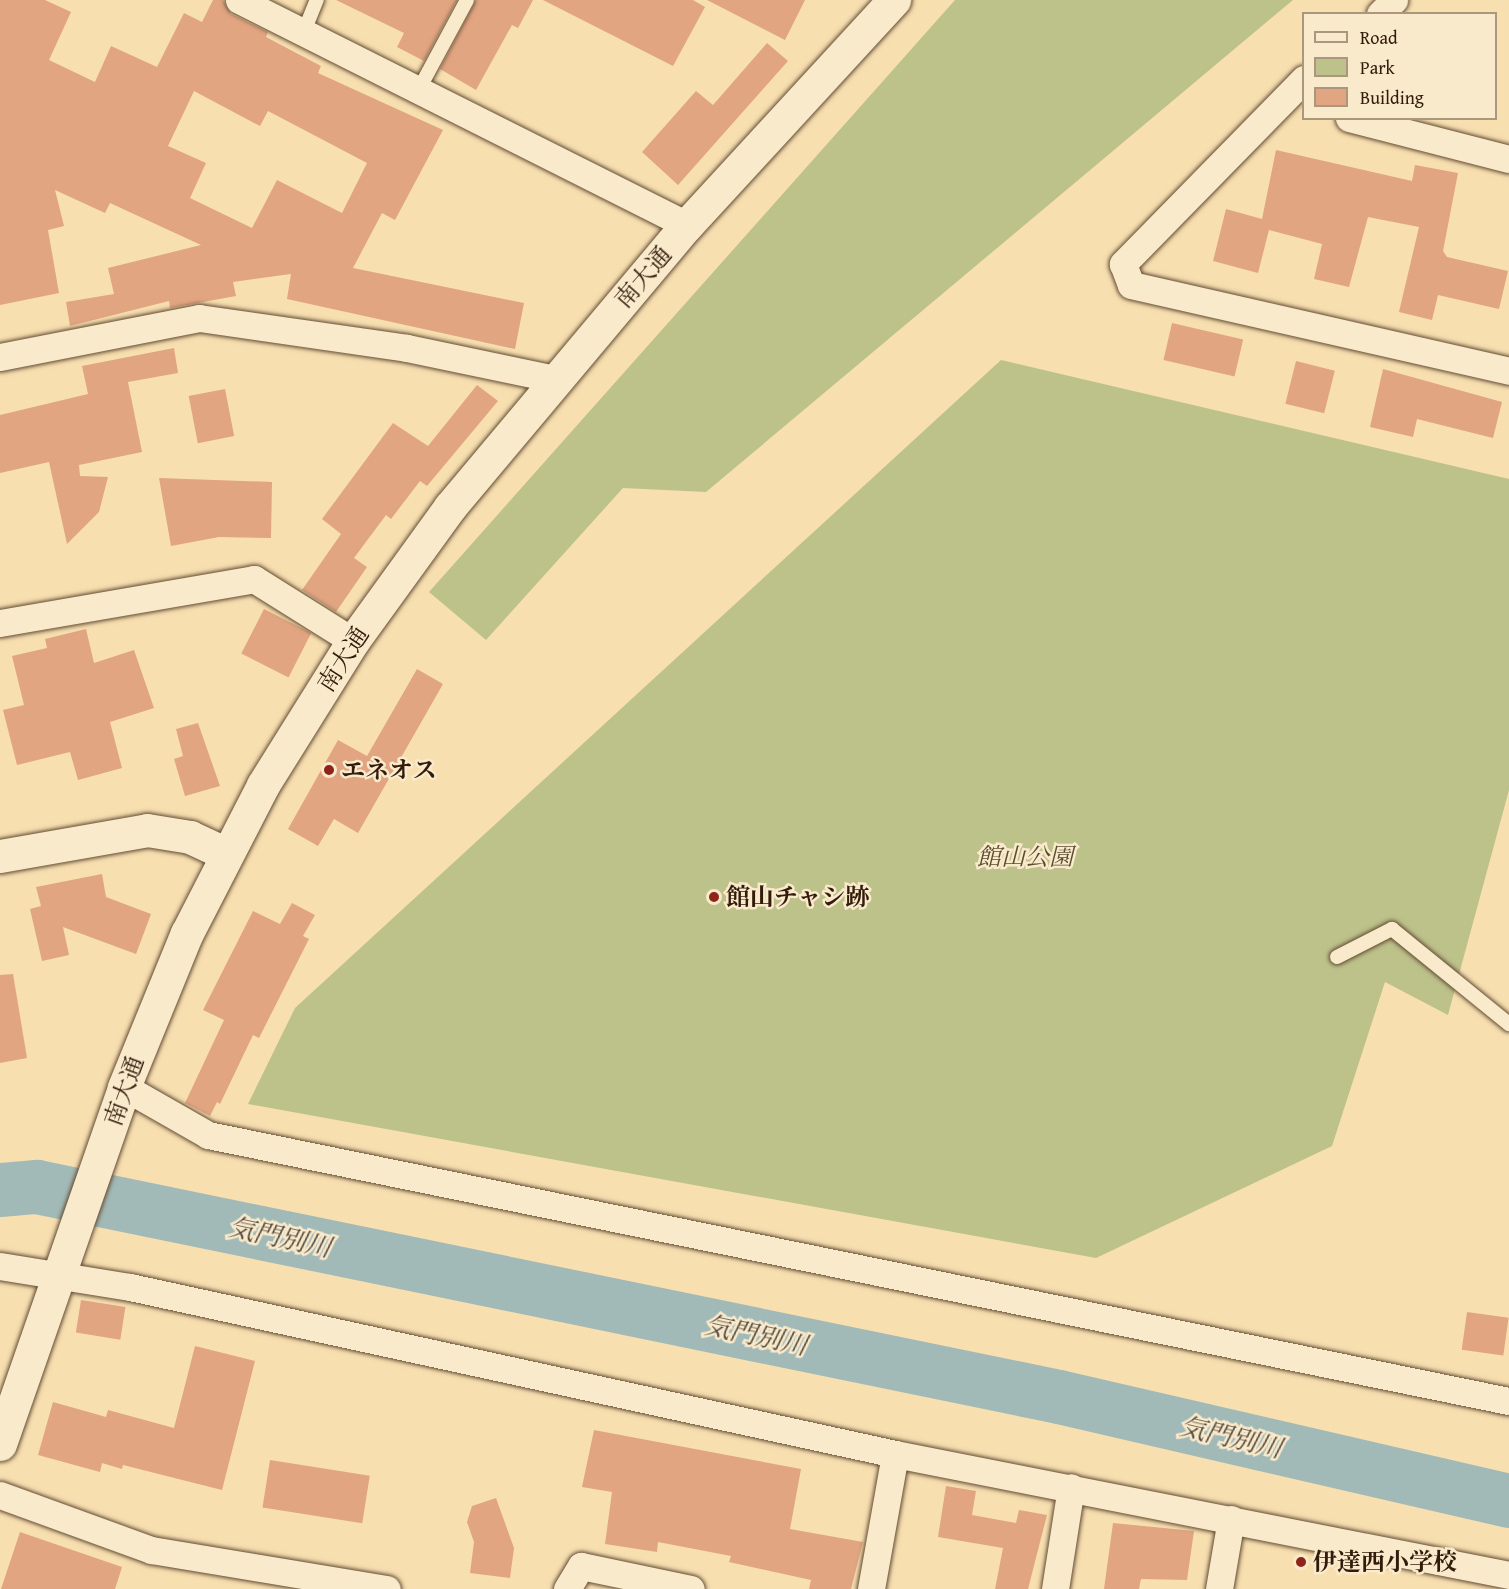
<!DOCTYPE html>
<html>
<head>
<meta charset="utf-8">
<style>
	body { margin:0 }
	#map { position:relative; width:1509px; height:1589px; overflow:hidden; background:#f7dfb0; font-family:"Gentium Book Plus","Noto Serif JP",serif }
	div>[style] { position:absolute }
	.green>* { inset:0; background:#bdc28b }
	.river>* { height:54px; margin:-27px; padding:0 27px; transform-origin:27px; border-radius:27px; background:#a2bab7 }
	.building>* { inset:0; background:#e2a582; transform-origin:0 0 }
	.roads { filter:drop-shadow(0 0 2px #634c34) drop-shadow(0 0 2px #634c34) }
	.lane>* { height:14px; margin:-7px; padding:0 7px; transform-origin:7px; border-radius:7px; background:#faeacc }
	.street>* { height:27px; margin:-13.5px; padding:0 13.5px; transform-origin:13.5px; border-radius:13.5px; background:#faeacc }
	.secondary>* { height:33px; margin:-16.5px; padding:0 16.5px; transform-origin:16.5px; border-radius:16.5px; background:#faeacc }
	.dots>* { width:16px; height:16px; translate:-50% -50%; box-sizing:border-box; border:3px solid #faeacc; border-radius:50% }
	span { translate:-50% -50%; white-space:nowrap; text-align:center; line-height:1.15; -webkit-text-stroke:5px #faeacc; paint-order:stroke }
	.street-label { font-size:24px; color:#321b0a }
	.poi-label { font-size:24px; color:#321b0a; font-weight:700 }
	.left { translate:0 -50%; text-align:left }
	.park-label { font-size:24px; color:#5c4d31; font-style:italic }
	.water-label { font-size:26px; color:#544b3e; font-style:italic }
	.legend { position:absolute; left:1302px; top:12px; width:195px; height:108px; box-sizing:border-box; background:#faeacc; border:2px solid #aa977e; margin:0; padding:8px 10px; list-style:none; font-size:18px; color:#321b0a }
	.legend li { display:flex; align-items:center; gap:12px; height:30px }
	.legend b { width:30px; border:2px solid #aa977e }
</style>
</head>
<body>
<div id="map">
	<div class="green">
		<i style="clip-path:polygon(955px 0,1293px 0,706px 492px,623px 488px,486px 640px,429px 592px)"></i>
		<i style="clip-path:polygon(1001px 360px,1509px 479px,1509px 790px,1448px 1015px,1385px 982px,1332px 1146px,1096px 1258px,248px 1104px,295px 1008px)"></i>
	</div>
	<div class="river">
		<i style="left:0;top:1190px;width:37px;rotate:-5deg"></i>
		<i style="left:37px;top:1187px;width:1043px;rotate:11.61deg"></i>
		<i style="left:1059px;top:1397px;width:462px;rotate:13deg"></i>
	</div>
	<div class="building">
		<i style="clip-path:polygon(evenodd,0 0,45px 0,71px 12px,49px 60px,95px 82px,111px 46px,157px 67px,184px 13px,202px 22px,213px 0,223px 0,231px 14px,268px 32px,266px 37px,321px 66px,318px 73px,443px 130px,395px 220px,382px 213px,353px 268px,524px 303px,515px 349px,287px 299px,291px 274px,233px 282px,236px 296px,170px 308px,169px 301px,70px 326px,66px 302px,114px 294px,108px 268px,201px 245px,110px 203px,105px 213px,55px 190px,64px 226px,48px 230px,59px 293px,0 305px,0 0,194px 91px,260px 126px,268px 111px,367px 163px,342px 213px,277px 180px,252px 228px,190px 198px,206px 163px,168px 146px,194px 91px)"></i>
		<i style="clip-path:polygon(336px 0,457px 0,424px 61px,397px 47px,404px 33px)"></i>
		<i style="clip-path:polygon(476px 0,533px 0,518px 28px,512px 25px,476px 90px,440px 69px)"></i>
		<i style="clip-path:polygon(543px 0,693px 0,705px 7px,673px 66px)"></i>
		<i style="clip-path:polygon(707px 0,805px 0,785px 40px)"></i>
		<i style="clip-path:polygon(767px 43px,788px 61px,678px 185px,642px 152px,696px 91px,713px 105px)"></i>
		<i style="clip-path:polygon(1276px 150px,1412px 181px,1415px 165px,1458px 173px,1443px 251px,1447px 257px,1508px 271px,1499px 309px,1438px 295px,1432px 320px,1399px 312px,1419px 227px,1368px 217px,1349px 287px,1314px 279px,1322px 244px,1269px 230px,1258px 273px,1213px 261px,1226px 209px,1262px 219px)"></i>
		<i style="left:1172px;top:323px;width:73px;height:38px;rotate:13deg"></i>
		<i style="clip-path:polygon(174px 348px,178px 373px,128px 382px,142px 452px,79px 465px,80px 476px,108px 477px,99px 512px,67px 544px,49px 462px,0 473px,0 415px,88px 394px,82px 366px)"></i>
		<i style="left:1296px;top:361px;width:40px;height:44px;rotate:14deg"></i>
		<i style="clip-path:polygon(1383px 369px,1502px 402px,1493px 438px,1417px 419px,1413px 437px,1370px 427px)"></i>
		<i style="clip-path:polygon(477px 385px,498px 401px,427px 486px,420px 481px,391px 519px,386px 515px,354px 558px,367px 567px,336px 612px,302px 590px,341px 534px,322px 519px,393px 423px,428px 446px)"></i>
		<i style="left:225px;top:389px;width:48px;height:37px;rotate:79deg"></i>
		<i style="clip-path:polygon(159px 478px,272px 482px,271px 538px,219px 537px,171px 546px)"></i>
		<i style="left:264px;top:609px;width:53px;height:50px;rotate:27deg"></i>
		<i style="clip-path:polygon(86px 629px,94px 663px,134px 650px,154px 708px,110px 722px,122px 768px,78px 780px,70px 752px,17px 765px,3px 710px,24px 705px,12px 656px,47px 648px,45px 639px)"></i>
		<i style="clip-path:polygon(417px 669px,443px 684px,358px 833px,334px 819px,318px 846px,288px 829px,338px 740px,367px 756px)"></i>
		<i style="clip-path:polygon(198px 723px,220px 786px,185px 796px,174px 759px,183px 756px,176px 729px)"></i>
		<i style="clip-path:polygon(102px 874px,106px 897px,151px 914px,136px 954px,63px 927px,69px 955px,42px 961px,30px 909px,41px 906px,36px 887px)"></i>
		<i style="clip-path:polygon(292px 903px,315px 915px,303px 936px,309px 939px,259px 1038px,253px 1035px,220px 1104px,217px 1102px,210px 1116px,185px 1103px,224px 1020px,203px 1010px,253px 911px,280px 924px)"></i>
		<i style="clip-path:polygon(13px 974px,27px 1058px,0 1063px,0 975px)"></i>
		<i style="left:81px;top:1300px;width:45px;height:33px;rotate:9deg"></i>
		<i style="left:1467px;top:1312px;width:42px;height:38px;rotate:8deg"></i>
		<i style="clip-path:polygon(195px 1346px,255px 1361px,222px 1490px,123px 1465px,122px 1469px,102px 1463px,100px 1472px,38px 1455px,53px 1402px,106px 1417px,108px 1410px,174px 1428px)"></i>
		<i style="clip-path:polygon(594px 1430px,801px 1469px,790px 1529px,863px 1542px,851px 1589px,809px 1589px,811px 1580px,729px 1562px,731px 1556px,658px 1542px,657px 1552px,605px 1544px,612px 1492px,582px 1487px)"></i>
		<i style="left:270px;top:1460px;width:101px;height:48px;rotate:9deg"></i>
		<i style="clip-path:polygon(946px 1486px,976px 1491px,972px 1515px,1016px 1523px,1019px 1510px,1047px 1515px,1028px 1589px,995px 1589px,1003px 1548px,938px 1537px)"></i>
		<i style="clip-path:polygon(496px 1498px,514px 1548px,510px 1578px,470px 1573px,474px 1542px,467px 1522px,472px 1506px)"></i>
		<i style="clip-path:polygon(1113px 1523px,1194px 1531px,1187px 1580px,1141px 1579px,1139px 1589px,1104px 1589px)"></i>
		<i style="clip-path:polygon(20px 1532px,122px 1567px,115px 1589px,1px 1589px)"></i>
	</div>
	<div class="roads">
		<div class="lane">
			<i style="left:303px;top:34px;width:37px;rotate:-68deg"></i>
			<i style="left:418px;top:91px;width:103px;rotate:-61.7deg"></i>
			<i style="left:1337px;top:957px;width:62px;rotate:-27deg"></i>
			<i style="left:1392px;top:929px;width:151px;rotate:39.1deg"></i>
		</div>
		<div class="street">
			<i style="left:239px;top:0;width:501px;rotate:26.67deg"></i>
			<i style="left:1380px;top:14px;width:20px;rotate:-45deg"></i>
			<i style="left:1304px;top:79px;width:259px;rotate:134.4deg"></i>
			<i style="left:1123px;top:264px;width:22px;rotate:69deg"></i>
			<i style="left:1131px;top:285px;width:388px;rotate:12.8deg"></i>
			<i style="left:1349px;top:118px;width:165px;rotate:14.4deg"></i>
			<i style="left:0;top:357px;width:203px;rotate:-11.1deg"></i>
			<i style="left:199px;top:318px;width:210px;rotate:8.2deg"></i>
			<i style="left:407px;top:348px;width:152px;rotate:11.8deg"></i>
			<i style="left:0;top:623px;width:258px;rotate:-9.8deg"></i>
			<i style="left:254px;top:579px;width:117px;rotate:32.1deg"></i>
			<i style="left:124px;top:1087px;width:97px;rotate:29.7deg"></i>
			<i style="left:208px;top:1135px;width:1328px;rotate:11.56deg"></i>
			<i style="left:0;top:1266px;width:132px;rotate:9.2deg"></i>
			<i style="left:130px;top:1287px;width:783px;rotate:12.31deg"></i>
			<i style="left:895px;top:1454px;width:626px;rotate:11.15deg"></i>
			<i style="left:0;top:1495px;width:161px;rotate:20deg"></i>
			<i style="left:151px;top:1550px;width:239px;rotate:9.4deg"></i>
			<i style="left:567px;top:1589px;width:27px;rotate:-59deg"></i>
			<i style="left:581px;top:1566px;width:112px;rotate:11.8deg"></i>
			<i style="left:871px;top:1589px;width:137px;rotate:-79.9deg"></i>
			<i style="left:1055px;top:1589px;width:103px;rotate:-81.1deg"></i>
			<i style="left:1219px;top:1589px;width:71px;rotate:-80.3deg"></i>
		</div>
		<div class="secondary">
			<i style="left:0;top:856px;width:149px;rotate:-10deg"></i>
			<i style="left:147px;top:830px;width:44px;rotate:9.2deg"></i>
			<i style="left:190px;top:837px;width:38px;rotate:25deg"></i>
			<i style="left:0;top:1444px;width:378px;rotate:-70.8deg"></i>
			<i style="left:124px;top:1087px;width:166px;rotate:-67.8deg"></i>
			<i style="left:187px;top:933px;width:166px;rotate:-62.8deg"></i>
			<i style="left:263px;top:785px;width:170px;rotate:-58deg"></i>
			<i style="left:353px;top:641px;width:165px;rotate:-54.1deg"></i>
			<i style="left:450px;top:507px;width:368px;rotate:-50deg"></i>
			<i style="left:687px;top:225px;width:306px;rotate:-47.4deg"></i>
		</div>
	</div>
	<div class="dots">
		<i style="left:329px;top:770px;background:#8f2418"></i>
		<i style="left:714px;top:897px;background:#8f2418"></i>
		<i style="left:1301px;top:1562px;background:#8f2418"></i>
	</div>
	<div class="street-label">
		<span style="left:643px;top:277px;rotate:-49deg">南大通</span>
		<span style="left:343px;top:659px;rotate:-57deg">南大通</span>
		<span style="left:124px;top:1091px;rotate:-70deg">南大通</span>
	</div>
	<div class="poi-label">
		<span class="left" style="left:341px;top:770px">エネオス</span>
		<span class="left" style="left:726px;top:897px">館山チャシ跡</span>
		<span class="left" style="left:1313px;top:1562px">伊達西小学校</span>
	</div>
	<div class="park-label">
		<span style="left:1025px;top:857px">館山公園</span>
	</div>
	<div class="water-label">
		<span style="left:280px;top:1237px;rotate:12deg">気門別川</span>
		<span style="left:756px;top:1335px;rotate:12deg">気門別川</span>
		<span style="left:1231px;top:1437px;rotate:13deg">気門別川</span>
	</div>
	<ul class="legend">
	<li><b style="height:8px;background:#faeacc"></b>Road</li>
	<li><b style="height:16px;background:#bdc28b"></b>Park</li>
	<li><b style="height:16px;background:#e2a582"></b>Building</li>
	</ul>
</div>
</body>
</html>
